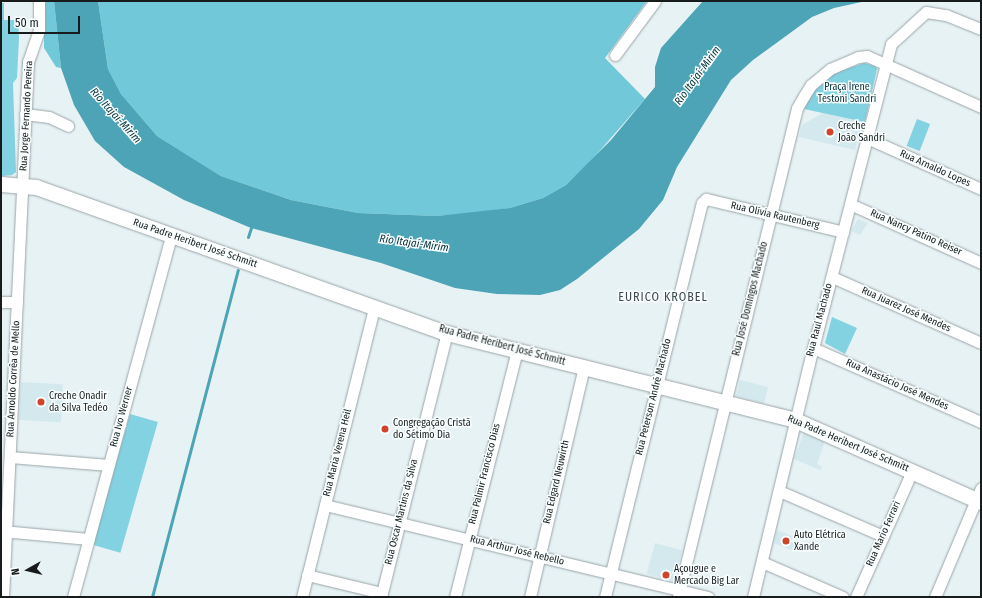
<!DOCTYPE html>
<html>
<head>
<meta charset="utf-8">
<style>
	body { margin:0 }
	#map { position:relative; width:982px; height:598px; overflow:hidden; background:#e7f2f5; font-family:"Fira Sans Condensed",sans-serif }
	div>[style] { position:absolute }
	.built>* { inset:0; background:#d4e9ee; transform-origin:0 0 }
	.green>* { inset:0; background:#82d2e2; transform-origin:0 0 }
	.forest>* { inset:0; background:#71c8d9 }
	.water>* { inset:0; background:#4ca4b6 }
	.stream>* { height:3px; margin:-1.5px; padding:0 1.5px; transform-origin:1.5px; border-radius:1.5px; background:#4ca4b6 }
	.roads { filter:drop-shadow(0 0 1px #9aa5a8) drop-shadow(0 0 1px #9aa5a8) }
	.street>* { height:11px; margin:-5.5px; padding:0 5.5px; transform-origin:5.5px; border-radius:5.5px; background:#fff }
	.secondary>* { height:15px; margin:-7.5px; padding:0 7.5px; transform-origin:7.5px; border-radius:7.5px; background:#fff }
	.dots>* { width:11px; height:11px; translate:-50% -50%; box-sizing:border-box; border:2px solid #f9feff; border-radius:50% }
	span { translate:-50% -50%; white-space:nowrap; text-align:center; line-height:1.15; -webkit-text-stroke:3px #f9feff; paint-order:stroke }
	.park-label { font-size:10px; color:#043038 }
	.street-label { font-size:10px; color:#171b1c }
	.poi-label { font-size:10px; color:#171b1c }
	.left { translate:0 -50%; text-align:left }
	.water-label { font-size:11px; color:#06323a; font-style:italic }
	.quarter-label { font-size:12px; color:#3f494b; letter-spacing:1px }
	.frame { position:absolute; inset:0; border:2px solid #171b1c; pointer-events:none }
	.north { position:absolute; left:8px; top:550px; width:40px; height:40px; -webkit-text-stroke:3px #f9feff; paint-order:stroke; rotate:262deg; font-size:11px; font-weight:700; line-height:16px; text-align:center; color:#171b1c }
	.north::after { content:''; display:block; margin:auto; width:14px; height:18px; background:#171b1c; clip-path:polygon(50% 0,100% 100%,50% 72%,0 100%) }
	.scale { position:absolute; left:8px; top:16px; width:72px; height:18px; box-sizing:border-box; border:2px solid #171b1c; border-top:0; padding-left:5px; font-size:12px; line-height:14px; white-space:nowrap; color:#171b1c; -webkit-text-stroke:3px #f9feff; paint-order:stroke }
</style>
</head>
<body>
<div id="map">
	<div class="built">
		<i style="clip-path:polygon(824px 112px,862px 121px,855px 150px,799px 137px,802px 125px)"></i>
		<i style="clip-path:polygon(858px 219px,868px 223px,860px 235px,851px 231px)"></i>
		<i style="left:740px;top:380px;width:29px;height:17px;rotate:14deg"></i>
		<i style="left:21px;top:382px;width:42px;height:38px;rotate:3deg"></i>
		<i style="clip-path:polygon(804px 432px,825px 441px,817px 464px,822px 467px,820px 470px,794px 459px)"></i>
		<i style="clip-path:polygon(777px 530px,797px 538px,791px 550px,774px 543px)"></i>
		<i style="left:655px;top:543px;width:28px;height:32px;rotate:15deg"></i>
	</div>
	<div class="green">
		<i style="clip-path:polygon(1px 3px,4px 3px,4px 20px,18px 20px,19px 38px,17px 78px,13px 83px,16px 172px,12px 175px,1px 176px)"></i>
		<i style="clip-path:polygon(864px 63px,876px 66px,877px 69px,865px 122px,804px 109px,815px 87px,831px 74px)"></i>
		<i style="left:917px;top:119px;width:14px;height:29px;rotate:21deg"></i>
		<i style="clip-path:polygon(832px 317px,857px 328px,845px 354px,825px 343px)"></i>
		<i style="left:130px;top:414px;width:29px;height:136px;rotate:16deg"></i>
	</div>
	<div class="forest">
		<i style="clip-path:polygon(44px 1px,54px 1px,61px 68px,56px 67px,44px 48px)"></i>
		<i style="clip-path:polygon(98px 1px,647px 1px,605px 58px,645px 99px,589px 163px,566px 185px,543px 198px,510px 208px,475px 213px,437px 216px,358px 213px,291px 200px,221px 176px,157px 136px,121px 94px,108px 69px)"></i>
	</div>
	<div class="water">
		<i style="clip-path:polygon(54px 1px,98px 1px,108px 69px,121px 94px,157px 136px,221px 176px,291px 200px,358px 213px,437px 216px,510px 208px,543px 198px,566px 185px,611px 140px,655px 87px,655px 67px,661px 48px,703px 1px,866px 1px,834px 8px,812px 17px,753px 60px,731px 80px,677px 167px,663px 200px,639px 229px,577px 279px,560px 290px,540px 295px,497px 294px,455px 288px,381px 263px,251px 228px,184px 200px,124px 167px,95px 141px,74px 105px,61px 68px)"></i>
	</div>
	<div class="stream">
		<i style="left:248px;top:237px;width:13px;rotate:-72deg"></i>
		<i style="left:152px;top:597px;width:338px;rotate:-75.3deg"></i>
	</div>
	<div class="roads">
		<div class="street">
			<i style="left:615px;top:55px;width:67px;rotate:-53.5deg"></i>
			<i style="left:25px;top:114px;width:24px;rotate:7deg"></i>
			<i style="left:49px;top:117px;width:21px;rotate:25deg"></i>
			<i style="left:867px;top:138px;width:125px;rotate:24.1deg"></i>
			<i style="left:850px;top:204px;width:144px;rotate:24.2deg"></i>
			<i style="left:832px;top:277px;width:163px;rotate:23.9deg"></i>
			<i style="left:1px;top:302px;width:16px"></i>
			<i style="left:813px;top:348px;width:184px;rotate:23.8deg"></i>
			<i style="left:10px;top:457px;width:99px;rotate:4.6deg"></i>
			<i style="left:779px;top:491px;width:113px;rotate:23.4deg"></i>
			<i style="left:325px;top:505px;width:394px;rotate:13.5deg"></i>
			<i style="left:1px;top:534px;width:12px;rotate:-9deg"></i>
			<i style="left:13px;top:532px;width:76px;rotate:5.3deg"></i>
			<i style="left:762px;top:562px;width:88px;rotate:23.4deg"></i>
			<i style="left:307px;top:575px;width:77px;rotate:13.5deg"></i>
			<i style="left:3px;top:597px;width:536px;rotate:-87.32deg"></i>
			<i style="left:28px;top:62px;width:34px;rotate:-71deg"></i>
			<i style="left:39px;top:30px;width:29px;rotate:-90deg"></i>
			<i style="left:73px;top:597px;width:373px;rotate:-74.8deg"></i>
			<i style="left:302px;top:597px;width:298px;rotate:-76deg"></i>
			<i style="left:381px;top:597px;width:272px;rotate:-76deg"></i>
			<i style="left:455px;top:597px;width:254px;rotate:-75.9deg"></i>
			<i style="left:530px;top:597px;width:236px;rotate:-76.8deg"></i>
			<i style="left:605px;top:597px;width:406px;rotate:-76.2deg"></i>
			<i style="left:702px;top:203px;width:6px;rotate:-45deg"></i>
			<i style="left:706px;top:199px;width:141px;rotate:13.5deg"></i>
			<i style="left:678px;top:597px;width:503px;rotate:-76.32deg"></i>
			<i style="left:797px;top:108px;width:14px;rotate:-60deg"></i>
			<i style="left:804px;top:96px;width:13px;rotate:-58deg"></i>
			<i style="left:811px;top:85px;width:25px;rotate:-40deg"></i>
			<i style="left:830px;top:69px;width:30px;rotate:-23deg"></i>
			<i style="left:858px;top:57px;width:9px;rotate:-6deg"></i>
			<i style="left:867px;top:56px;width:125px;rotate:24.1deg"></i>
			<i style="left:753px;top:597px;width:256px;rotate:-76.5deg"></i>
			<i style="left:813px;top:348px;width:314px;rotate:-75.6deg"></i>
			<i style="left:891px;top:44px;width:47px;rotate:-42.4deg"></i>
			<i style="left:926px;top:12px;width:20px;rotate:9deg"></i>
			<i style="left:946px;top:15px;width:38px;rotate:22deg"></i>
			<i style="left:856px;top:597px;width:138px;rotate:-66deg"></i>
			<i style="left:935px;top:597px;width:118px;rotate:-67.1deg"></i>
		</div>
		<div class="secondary">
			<i style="left:1px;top:184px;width:35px;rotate:5deg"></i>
			<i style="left:36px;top:187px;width:436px;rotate:19.6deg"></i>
			<i style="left:447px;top:333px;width:359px;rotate:14deg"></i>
			<i style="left:795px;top:420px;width:203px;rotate:23.8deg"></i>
		</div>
	</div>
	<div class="dots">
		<i style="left:830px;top:132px;background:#cf442b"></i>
		<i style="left:41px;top:402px;background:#cf442b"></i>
		<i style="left:385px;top:429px;background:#cf442b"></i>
		<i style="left:786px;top:541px;background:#cf442b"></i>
		<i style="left:666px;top:575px;background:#cf442b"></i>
	</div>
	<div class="park-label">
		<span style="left:847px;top:93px">Praça Irene<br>Testoni Sandri</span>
	</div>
	<div class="street-label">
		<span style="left:27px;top:116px;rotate:-87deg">Rua Jorge Fernando Pereira</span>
		<span style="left:935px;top:169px;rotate:24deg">Rua Arnaldo Lopes</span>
		<span style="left:775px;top:216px;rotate:13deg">Rua Olívia Rautenberg</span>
		<span style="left:916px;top:233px;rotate:24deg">Rua Nancy Patino Reiser</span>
		<span style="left:195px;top:244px;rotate:19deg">Rua Padre Heribert José Schmitt</span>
		<span style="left:751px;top:299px;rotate:-76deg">Rua José Domingos Machado</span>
		<span style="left:906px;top:310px;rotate:24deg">Rua Juarez José Mendes</span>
		<span style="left:820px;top:320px;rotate:-75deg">Rua Raul Machado</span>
		<span style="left:502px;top:346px;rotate:15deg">Rua Padre Heribert José Schmitt</span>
		<span style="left:14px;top:379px;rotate:-87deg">Rua Arnoldo Corrêa de Mello</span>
		<span style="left:897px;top:385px;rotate:24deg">Rua Anastácio José Mendes</span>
		<span style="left:654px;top:397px;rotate:-76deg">Rua Peterson André Machado</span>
		<span style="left:122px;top:417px;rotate:-75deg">Rua Ivo Werner</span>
		<span style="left:848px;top:444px;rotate:23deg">Rua Padre Heribert José Schmitt</span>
		<span style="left:338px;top:453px;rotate:-76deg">Rua Maria Verena Heil</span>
		<span style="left:485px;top:474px;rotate:-76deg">Rua Palmir Francisco Dias</span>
		<span style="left:557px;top:482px;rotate:-77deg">Rua Edgard Neuwirth</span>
		<span style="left:402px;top:512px;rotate:-76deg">Rua Oscar Martins da Silva</span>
		<span style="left:884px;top:534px;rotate:-66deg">Rua Mario Ferrari</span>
		<span style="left:517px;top:551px;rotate:14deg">Rua Arthur José Rebello</span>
	</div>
	<div class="poi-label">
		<span class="left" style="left:838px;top:132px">Creche<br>João Sandri</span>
		<span class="left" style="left:49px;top:402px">Creche Onadir<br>da Silva Tedéo</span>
		<span class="left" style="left:393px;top:429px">Congregação Cristã<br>do Sétimo Dia</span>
		<span class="left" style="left:794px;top:541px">Auto Elétrica<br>Xande</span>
		<span class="left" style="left:674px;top:575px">Açougue e<br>Mercado Big Lar</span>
	</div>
	<div class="water-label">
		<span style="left:698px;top:76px;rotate:-54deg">Rio Itajaí-Mirim</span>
		<span style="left:115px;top:116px;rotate:48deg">Rio Itajaí-Mirim</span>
		<span style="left:414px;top:244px;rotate:8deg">Rio Itajaí-Mirim</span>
	</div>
	<div class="quarter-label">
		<span style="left:663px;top:298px">EURICO KROBEL</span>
	</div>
	<div class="frame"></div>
	<div class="north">N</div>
	<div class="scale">50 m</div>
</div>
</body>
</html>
